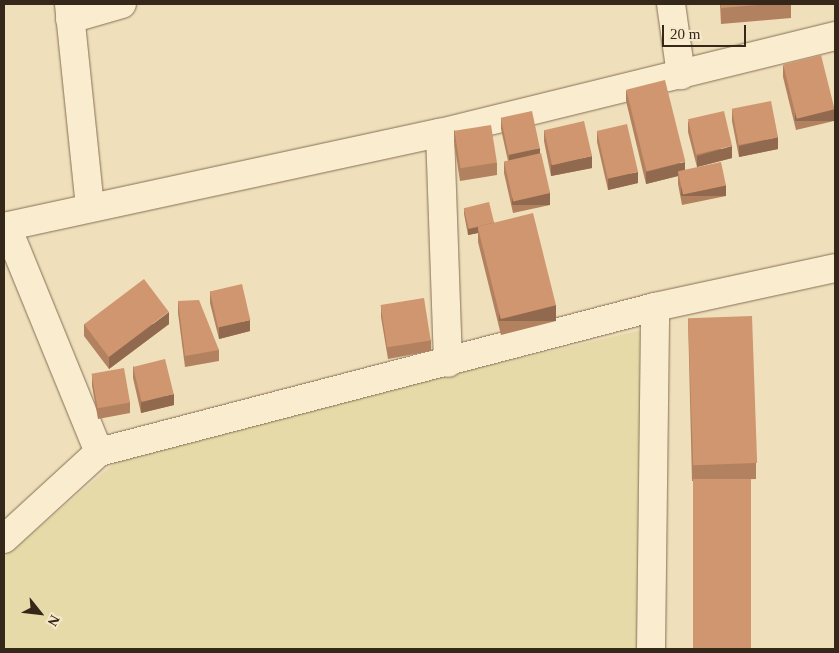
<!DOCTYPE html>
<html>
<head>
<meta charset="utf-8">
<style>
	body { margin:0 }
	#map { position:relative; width:839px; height:653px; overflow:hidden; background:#efdfbb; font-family:Georgia,serif }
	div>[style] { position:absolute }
	.farmland>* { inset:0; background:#e5daa8 }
	.roads { filter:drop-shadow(0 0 1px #866f55) drop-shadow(0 0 1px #866f55) }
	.street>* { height:28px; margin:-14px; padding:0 14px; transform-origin:14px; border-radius:14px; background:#faecce }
	.secondary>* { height:28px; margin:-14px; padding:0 14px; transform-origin:14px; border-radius:14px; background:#faecce }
	.wall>* { inset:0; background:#b2815f }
	.shaded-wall>* { inset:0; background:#91694e; transform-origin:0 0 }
	.building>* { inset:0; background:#cf966f; transform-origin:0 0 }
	span { translate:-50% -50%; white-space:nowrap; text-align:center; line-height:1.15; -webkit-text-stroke:5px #f6e9cb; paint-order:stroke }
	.frame { position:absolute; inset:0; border:5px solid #35271a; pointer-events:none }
	.north { position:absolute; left:15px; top:588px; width:50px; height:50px; -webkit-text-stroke:4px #f6e9cb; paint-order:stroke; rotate:119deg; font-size:14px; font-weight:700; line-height:20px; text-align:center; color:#35271a }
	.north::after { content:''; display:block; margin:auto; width:18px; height:22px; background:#35271a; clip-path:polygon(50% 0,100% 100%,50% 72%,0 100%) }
	.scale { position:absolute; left:662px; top:25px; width:84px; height:22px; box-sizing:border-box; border:2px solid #35271a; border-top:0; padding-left:6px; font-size:15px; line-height:18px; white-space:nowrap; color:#35271a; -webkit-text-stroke:4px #f6e9cb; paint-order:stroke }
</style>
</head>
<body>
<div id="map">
	<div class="farmland">
		<i style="clip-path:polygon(643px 330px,637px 649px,4px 649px,4px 557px,135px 446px)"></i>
	</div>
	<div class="roads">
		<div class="street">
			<i style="left:69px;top:4px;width:204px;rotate:84.1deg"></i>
			<i style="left:671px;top:4px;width:72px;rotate:82deg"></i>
			<i style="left:70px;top:19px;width:54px;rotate:-16.1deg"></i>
			<i style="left:440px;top:133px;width:230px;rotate:88deg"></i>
			<i style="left:7px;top:227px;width:243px;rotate:67.8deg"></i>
			<i style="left:4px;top:539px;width:129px;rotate:-42.5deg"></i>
			<i style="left:99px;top:452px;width:575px;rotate:-14.62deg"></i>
			<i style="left:655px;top:307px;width:184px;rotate:-12.2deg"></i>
			<i style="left:651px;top:649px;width:342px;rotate:-89.3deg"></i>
		</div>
		<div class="secondary">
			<i style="left:4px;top:227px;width:446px;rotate:-12.2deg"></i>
			<i style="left:440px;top:133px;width:407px;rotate:-13.8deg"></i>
		</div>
	</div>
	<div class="wall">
		<i style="clip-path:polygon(720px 4px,791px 4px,791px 18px,721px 24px)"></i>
		<i style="clip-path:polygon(801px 4px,830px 4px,801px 5px)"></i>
		<i style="clip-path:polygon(783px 65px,834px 121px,796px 130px,783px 77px)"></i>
		<i style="clip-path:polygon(626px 90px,685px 170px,726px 196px,682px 205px,678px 184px,678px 176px,646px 184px,626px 101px)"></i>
		<i style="clip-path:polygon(732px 109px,778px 149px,739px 157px,732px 121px)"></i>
		<i style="clip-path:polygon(501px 118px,540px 153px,550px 205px,513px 213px,504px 173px,504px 162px,508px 161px,501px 129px)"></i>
		<i style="clip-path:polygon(688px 121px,732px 158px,697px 167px,688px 132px)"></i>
		<i style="clip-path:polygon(454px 130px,497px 163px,497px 175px,460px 181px,454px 142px)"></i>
		<i style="clip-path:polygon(544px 130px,592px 168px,551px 176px,544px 141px)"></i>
		<i style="clip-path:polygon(597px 131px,638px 183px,608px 190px,597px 142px)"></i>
		<i style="clip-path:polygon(464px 208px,494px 222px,556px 321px,501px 335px,478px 242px,478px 233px,468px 235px,464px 214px)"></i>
		<i style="clip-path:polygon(210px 291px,250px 331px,219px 339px,210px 303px)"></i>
		<i style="clip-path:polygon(178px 301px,219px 350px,219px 361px,185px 367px,178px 313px)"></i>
		<i style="clip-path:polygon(381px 305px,431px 340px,431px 351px,388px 359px,381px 317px)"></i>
		<i style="clip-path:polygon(688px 318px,756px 463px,756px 479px,692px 481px)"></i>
		<i style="clip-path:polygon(84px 324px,169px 324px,109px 369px,84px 336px)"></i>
		<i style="clip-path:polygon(133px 366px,174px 405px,141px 413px,133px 378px)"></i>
		<i style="clip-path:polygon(92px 374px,130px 402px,130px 413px,98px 419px,92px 386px)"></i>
	</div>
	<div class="shaded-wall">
		<i style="left:834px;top:109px;width:12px;height:39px;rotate:90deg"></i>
		<i style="clip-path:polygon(778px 137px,778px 149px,739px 157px,739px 146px)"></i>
		<i style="clip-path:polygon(732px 146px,732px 158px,697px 167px,697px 156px)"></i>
		<i style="clip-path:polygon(540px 148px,540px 159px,509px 166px,509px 155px)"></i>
		<i style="clip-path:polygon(592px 156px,592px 168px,551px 176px,551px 165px)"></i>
		<i style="clip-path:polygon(685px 162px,685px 174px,678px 172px,678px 176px,646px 184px,646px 172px)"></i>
		<i style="clip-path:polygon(638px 172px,638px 183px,608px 190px,608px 178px)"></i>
		<i style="left:726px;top:185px;width:11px;height:45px;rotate:90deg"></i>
		<i style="left:550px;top:193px;width:12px;height:38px;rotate:90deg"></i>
		<i style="clip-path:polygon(478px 227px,478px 233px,468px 235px,468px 229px)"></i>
		<i style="left:556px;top:305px;width:16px;height:57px;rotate:90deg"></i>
		<i style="clip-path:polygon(169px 312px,169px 324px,109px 369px,109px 357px)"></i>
		<i style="clip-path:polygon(250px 320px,250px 331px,219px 339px,219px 327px)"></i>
		<i style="clip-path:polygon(174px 394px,174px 405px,141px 413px,141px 401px)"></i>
	</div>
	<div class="building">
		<i style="clip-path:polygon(721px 4px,770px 4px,721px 8px)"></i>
		<i style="left:821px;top:55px;width:56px;height:39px;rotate:76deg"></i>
		<i style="left:665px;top:80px;width:84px;height:40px;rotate:76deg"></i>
		<i style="left:771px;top:101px;width:37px;height:40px;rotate:79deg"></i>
		<i style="left:532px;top:111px;width:38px;height:32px;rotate:78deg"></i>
		<i style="left:724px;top:111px;width:36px;height:37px;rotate:77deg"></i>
		<i style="left:584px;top:121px;width:36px;height:41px;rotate:77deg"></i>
		<i style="left:627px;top:124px;width:49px;height:31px;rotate:77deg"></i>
		<i style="left:491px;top:125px;width:38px;height:37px;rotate:81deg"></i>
		<i style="left:541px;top:153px;width:41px;height:38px;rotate:77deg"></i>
		<i style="left:721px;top:162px;width:24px;height:44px;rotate:78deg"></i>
		<i style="left:489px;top:202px;width:21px;height:26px;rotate:76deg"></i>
		<i style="left:533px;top:213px;width:95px;height:57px;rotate:76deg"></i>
		<i style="left:144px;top:279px;width:41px;height:75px;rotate:53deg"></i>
		<i style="left:242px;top:284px;width:37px;height:33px;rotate:77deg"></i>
		<i style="left:424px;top:298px;width:43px;height:44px;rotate:81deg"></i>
		<i style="clip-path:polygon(199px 300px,219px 350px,185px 356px,178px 301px)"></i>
		<i style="left:752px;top:316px;width:147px;height:64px;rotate:88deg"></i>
		<i style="left:165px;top:359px;width:36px;height:33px;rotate:76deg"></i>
		<i style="left:124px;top:368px;width:35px;height:33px;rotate:80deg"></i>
		<i style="left:693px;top:479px;width:58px;height:170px"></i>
	</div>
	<div class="frame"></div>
	<div class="north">N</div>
	<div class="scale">20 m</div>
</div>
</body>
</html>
